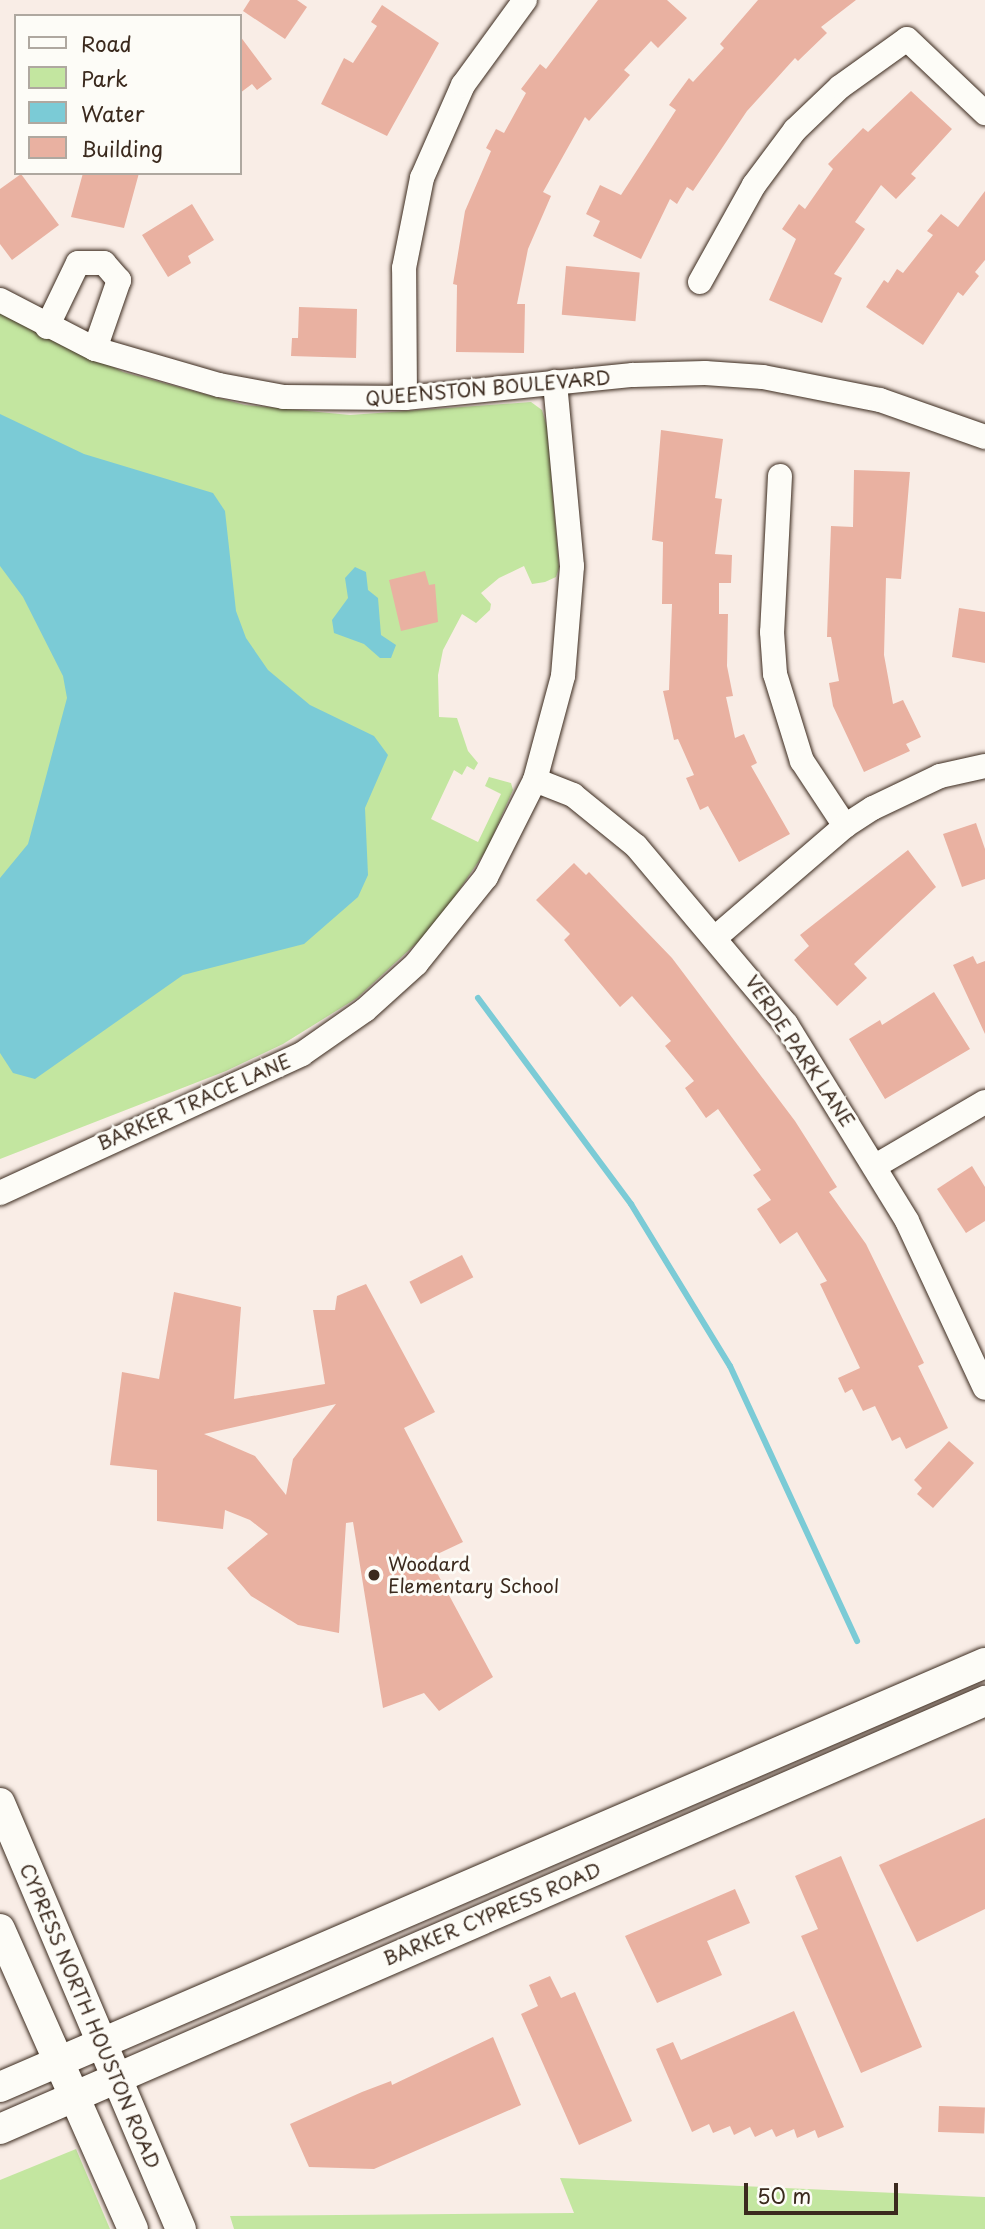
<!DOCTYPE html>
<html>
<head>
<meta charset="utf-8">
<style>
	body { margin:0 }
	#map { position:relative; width:985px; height:2229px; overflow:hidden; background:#f9ede6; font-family:"Playpen Sans",sans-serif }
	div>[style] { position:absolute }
	.green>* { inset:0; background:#c3e6a0 }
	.water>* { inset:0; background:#7bcbd6 }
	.stream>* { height:6px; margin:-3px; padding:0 3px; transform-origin:3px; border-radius:3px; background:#7bcbd6 }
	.building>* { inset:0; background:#e9b1a1; transform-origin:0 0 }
	.roads { filter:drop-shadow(0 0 2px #3b2a1e) drop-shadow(0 0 2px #3b2a1e) }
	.minor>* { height:24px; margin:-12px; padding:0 12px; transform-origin:12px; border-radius:12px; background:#fdfcf7 }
	.major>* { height:30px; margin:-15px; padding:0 15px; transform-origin:15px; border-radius:15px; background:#fdfcf7 }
	.dots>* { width:19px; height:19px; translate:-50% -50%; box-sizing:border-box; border:4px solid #fdfcf7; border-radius:50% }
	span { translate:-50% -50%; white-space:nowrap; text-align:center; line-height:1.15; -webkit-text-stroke:6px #fdfcf7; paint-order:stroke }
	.street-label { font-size:19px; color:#3b2a1e }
	.poi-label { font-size:19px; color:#3b2a1e }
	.left { translate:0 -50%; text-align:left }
	.legend { position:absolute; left:14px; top:14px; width:228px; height:161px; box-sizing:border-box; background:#fdfcf7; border:2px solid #afa8a0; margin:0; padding:9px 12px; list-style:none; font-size:21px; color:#3b2a1e }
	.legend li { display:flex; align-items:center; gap:14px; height:35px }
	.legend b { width:35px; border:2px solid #afa8a0 }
	.scale { position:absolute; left:744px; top:2183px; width:154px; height:32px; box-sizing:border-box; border:4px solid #3b2a1e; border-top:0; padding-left:9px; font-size:21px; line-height:24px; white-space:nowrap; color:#3b2a1e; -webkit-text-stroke:5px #fdfcf7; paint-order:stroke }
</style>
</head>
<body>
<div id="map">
	<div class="green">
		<i style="clip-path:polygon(0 310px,123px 372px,245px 405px,350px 415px,531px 402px,542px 410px,547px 427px,559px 568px,556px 577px,545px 582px,532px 584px,524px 566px,499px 578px,481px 593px,491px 604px,490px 610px,476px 623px,462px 614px,443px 650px,438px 675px,439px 717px,457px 718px,468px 751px,478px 763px,474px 770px,467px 766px,462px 775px,454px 770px,431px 819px,478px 842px,501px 794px,485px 786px,489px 777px,511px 783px,513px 790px,487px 849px,434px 927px,357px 998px,283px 1044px,226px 1071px,0 1159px)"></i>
		<i style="clip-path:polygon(76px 2149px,110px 2229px,0 2229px,0 2180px)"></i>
		<i style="clip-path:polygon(560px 2178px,985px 2197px,985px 2229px,234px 2229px,230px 2216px,574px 2213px)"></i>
	</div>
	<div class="water">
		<i style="clip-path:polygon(0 414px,84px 454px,213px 493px,225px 511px,236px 611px,246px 638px,268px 670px,310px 705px,374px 736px,388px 755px,365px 808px,368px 875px,358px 897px,304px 944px,183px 975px,35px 1079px,13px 1073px,0 1053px,0 878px,28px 844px,67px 698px,63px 676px,23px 597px,0 566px)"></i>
		<i style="clip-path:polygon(355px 567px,366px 572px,368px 590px,378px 598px,381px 635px,396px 645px,391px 658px,380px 658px,364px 644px,334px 633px,332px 620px,348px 598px,345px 578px)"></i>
	</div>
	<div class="stream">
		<i style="left:478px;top:998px;width:257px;rotate:53.4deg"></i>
		<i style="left:631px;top:1204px;width:190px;rotate:58.6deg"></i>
		<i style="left:730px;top:1366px;width:303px;rotate:65.2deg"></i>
	</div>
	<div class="building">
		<i style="clip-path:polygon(250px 0,297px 0,307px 7px,285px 39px,243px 11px)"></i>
		<i style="clip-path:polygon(598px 0,667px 0,687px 18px,658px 48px,651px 41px,624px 70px,630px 75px,589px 121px,585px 117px,543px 192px,551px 196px,528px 249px,517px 304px,525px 304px,524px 353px,456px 352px,457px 285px,453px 284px,465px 211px,491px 151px,486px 148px,496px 129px,504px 133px,526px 93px,521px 89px,540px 64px,546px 69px)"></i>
		<i style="clip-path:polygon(758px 0,856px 0,821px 27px,827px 33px,798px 61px,795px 58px,747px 111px,693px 191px,687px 187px,677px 204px,670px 199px,641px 259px,593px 236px,600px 221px,586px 214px,600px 185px,621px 195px,676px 110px,669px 105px,689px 78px,693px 82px,724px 48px,720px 44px)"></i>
		<i style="clip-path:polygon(382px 5px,439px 43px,387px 136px,321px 104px,344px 58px,353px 63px,377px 26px,371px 22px)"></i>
		<i style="clip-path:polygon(240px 36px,272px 79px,257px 90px,252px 84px,240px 93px)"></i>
		<i style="clip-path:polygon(911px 91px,952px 129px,911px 174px,916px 178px,896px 199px,881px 185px,855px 222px,865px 229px,834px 274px,842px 278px,822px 323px,769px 300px,796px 239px,782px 229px,799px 204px,805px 209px,833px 169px,828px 164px,863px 128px,868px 132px)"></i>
		<i style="clip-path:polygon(83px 173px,139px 173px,124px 228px,71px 217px)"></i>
		<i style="clip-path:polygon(21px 174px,59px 225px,12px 260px,0 244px,0 189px)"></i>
		<i style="clip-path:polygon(985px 191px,985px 260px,975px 272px,979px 276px,963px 296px,958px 292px,923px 345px,866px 307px,884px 280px,888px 283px,897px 269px,903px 273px,933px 235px,927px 231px,941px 214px,958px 227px)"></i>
		<i style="clip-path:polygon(192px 204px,214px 240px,188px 256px,191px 263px,168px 277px,142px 235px)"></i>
		<i style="left:566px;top:266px;width:74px;height:49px;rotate:5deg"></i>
		<i style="clip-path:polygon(299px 307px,357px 309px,356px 358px,291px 356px,292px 338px,298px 338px)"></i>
		<i style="clip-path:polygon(661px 430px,723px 439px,715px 498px,722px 499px,715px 554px,732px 555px,731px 583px,719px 583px,719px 614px,728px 614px,727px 666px,733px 696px,726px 697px,735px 738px,744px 734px,757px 763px,751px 766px,790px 834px,739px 862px,708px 806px,700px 810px,686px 778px,694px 775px,678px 739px,674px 740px,663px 691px,669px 690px,672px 604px,662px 604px,663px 542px,652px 540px)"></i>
		<i style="clip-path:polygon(854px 470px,910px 472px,901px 579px,886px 578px,884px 655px,893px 704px,903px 700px,921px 737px,906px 744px,910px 751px,864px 772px,833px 706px,829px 683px,839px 681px,831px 637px,827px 637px,831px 526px,853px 527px)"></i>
		<i style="clip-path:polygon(425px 571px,429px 585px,435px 584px,438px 622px,401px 631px,389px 580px)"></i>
		<i style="clip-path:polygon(959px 608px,985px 612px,985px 663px,952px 657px)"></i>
		<i style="clip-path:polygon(976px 823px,985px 849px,985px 879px,962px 887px,943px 834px)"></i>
		<i style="clip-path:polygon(908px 850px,936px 887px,854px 964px,867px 978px,837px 1006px,794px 960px,809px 946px,800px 935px)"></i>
		<i style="clip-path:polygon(574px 863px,586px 875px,589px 872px,672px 958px,795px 1121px,837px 1187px,829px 1192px,866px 1244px,891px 1295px,924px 1363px,918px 1366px,948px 1428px,906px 1449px,900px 1437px,892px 1441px,875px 1406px,863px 1411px,852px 1389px,845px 1393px,838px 1378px,860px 1368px,820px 1284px,827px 1281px,797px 1232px,780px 1244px,757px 1209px,771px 1200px,753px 1175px,761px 1170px,718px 1109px,706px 1118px,685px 1088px,694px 1081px,665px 1046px,671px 1041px,632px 996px,620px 1007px,564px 940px,570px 934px,536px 900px)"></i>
		<i style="clip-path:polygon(973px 956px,977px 964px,985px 961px,985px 1034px,953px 965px)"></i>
		<i style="clip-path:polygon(934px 992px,970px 1049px,885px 1099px,849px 1039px,880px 1020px,882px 1025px)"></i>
		<i style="clip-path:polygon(972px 1166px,985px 1187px,985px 1221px,966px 1233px,937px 1189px)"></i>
		<i style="left:462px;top:1255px;width:25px;height:59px;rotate:63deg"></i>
		<i style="clip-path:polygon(evenodd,366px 1284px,435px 1412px,404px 1428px,463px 1542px,429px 1558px,493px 1677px,439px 1711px,424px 1693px,383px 1708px,353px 1522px,346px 1523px,339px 1633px,298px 1625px,251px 1596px,227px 1568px,268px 1534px,250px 1520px,225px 1510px,223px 1529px,157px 1521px,157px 1470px,110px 1465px,122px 1372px,159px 1379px,174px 1292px,241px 1307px,234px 1399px,325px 1384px,313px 1310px,335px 1310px,337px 1296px,366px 1284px,336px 1404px,293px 1459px,286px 1495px,255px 1456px,204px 1434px,336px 1404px)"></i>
		<i style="clip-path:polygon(949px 1441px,974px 1463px,933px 1508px,917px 1494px,922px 1488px,914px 1480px)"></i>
		<i style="clip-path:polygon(985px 1818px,985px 1909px,917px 1942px,879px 1865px)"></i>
		<i style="clip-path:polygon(841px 1856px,922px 2047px,861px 2073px,801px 1936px,818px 1929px,795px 1876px)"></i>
		<i style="clip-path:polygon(735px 1889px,750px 1923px,707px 1941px,722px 1975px,657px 2003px,625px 1936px)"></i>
		<i style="clip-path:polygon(550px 1976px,561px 1998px,575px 1992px,632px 2121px,579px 2145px,521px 2014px,538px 2006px,529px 1985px)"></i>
		<i style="clip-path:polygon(794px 2011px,844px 2127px,818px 2138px,815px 2130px,797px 2138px,794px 2129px,776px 2137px,772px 2129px,755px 2137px,750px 2127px,734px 2135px,730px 2126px,713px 2133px,709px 2124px,692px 2132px,656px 2049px,673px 2042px,681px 2060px)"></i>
		<i style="clip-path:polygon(493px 2037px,521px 2105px,374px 2169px,309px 2167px,290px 2124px,362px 2092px,391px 2081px,392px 2085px)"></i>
		<i style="left:939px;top:2106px;width:46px;height:26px;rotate:2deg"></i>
	</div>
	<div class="roads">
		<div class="minor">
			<i style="left:700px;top:282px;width:111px;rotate:-60.9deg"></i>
			<i style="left:754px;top:185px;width:69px;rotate:-53.3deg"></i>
			<i style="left:795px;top:130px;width:62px;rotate:-43.7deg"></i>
			<i style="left:840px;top:87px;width:82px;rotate:-35.6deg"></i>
			<i style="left:907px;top:39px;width:108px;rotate:43.5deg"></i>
			<i style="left:0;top:300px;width:107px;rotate:27.3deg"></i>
			<i style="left:95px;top:349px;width:129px;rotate:16.2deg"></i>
			<i style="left:219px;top:385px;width:66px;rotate:10.5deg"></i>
			<i style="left:284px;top:397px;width:121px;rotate:0.5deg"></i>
			<i style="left:405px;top:398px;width:229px;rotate:-5.8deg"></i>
			<i style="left:633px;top:375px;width:72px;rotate:-1.6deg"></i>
			<i style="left:705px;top:373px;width:58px;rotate:3.9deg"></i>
			<i style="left:763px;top:377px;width:119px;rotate:11.1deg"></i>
			<i style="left:880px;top:400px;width:111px;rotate:19.4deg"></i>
			<i style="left:47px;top:327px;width:71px;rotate:-64.2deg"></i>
			<i style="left:78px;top:263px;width:26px"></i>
			<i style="left:104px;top:263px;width:23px;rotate:49deg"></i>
			<i style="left:119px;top:280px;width:73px;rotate:109.2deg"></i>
			<i style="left:405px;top:398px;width:130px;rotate:-90.4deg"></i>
			<i style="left:404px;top:268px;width:92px;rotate:-78.7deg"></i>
			<i style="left:422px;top:178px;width:102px;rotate:-66.2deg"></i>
			<i style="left:463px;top:85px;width:105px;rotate:-53.9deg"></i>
			<i style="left:780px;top:476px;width:156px;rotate:92.9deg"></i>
			<i style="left:772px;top:632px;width:42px;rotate:85.9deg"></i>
			<i style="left:775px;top:674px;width:91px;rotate:72.8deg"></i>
			<i style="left:802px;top:761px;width:78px;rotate:56.5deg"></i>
			<i style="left:535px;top:780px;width:41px;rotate:21.5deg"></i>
			<i style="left:573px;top:795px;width:81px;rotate:39deg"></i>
			<i style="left:636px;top:846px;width:233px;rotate:49.9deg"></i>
			<i style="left:786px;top:1024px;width:231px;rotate:58.4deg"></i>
			<i style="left:907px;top:1221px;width:184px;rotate:65deg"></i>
			<i style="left:716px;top:937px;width:170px;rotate:-40.7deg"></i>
			<i style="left:845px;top:826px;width:33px;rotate:-33deg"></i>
			<i style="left:873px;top:808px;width:74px;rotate:-25.5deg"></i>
			<i style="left:940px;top:776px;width:46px;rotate:-12.5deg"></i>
			<i style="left:877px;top:1165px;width:125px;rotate:-30.3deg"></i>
			<i style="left:0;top:1193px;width:332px;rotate:-24.7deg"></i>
			<i style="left:302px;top:1054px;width:77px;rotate:-34.9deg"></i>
			<i style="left:365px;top:1010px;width:69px;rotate:-42deg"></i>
			<i style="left:416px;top:964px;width:112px;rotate:-51.2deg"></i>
			<i style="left:486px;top:877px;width:109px;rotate:-63.2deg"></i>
			<i style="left:535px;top:780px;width:108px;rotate:-74.9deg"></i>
			<i style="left:563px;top:676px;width:110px;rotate:-85.3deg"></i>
			<i style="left:572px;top:566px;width:185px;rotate:-95.3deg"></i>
		</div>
		<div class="major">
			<i style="left:0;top:1803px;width:463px;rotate:67deg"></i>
			<i style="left:0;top:1929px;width:328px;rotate:66.1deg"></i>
			<i style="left:0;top:2087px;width:1072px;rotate:-23.29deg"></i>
			<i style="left:0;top:2129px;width:1074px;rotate:-23.49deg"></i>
		</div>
	</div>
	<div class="dots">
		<i style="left:374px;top:1575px;background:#3b2a1e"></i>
	</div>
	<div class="street-label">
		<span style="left:488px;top:388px;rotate:-5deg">QUEENSTON BOULEVARD</span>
		<span style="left:800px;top:1051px;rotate:56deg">VERDE PARK LANE</span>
		<span style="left:194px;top:1102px;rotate:-24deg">BARKER TRACE LANE</span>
		<span style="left:492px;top:1914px;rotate:-23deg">BARKER CYPRESS ROAD</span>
		<span style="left:90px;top:2016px;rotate:67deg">CYPRESS NORTH HOUSTON ROAD</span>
	</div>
	<div class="poi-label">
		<span class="left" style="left:388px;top:1575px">Woodard<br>Elementary School</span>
	</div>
	<ul class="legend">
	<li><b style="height:9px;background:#fdfcf7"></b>Road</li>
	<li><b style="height:19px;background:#c3e6a0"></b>Park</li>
	<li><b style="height:19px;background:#7bcbd6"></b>Water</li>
	<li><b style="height:19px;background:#e9b1a1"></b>Building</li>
	</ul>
	<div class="scale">50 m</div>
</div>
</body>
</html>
